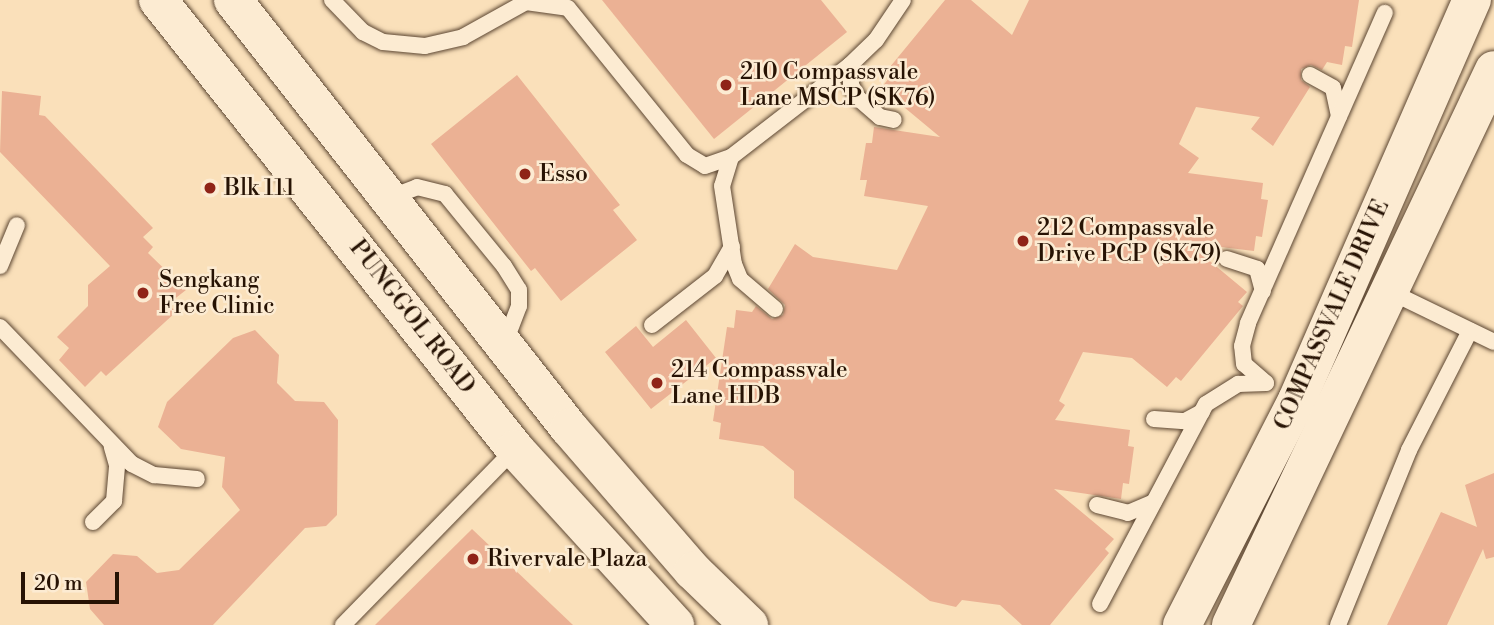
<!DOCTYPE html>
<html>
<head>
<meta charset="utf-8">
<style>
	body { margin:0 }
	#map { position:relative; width:1494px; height:625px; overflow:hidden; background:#fae0ba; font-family:"Libre Bodoni",serif }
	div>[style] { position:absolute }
	.building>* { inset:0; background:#ebb194 }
	.roads { filter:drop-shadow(0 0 2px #5c4632) drop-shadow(0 0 2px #5c4632) }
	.lane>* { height:16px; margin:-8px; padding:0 8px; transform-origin:8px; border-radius:8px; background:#fcebd2 }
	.secondary>* { height:38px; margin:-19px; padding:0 19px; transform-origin:19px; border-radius:19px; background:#fcebd2 }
	.dots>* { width:19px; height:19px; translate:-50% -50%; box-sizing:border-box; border:4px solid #fcebd2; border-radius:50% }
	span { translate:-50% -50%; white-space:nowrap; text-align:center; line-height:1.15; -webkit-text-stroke:5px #fcebd2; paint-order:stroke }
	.poi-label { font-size:23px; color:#271304 }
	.left { translate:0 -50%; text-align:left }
	.street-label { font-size:23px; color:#271304 }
	.scale { position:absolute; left:21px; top:572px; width:98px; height:32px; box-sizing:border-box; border:4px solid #271304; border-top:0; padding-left:9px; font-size:21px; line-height:24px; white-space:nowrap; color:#271304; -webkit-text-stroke:5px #fcebd2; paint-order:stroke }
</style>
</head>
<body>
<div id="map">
	<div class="building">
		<i style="clip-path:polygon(602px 0,821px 0,847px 32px,714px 139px)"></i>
		<i style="clip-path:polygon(945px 0,971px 0,1012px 35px,1029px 0,1359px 0,1352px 47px,1345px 46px,1342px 65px,1327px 62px,1322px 70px,1311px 65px,1301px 69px,1301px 80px,1310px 87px,1273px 146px,1251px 129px,1260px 117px,1196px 107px,1179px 144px,1199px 158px,1188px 173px,1263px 183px,1261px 199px,1268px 200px,1262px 237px,1256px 236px,1254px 251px,1188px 243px,1247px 292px,1238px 302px,1243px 306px,1181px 381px,1176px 377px,1167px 387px,1132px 358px,1083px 352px,1059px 401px,1065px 405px,1055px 420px,1130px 430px,1128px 446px,1134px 447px,1129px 484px,1123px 483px,1121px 499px,1054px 489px,1114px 539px,1105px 549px,1109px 553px,1050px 625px,1022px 625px,1000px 605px,962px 600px,956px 607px,930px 601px,794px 498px,794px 471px,763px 446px,719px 439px,721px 423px,713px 421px,727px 327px,734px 328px,736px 310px,752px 312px,756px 306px,772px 319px,783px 315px,785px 305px,768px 289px,795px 244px,813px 257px,897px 270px,928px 206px,864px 196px,867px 180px,860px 180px,866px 143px,872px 143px,874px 127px,940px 137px,881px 88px,890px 77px,885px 73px)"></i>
		<i style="clip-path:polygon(517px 75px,620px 205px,613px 210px,637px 240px,561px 301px,535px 268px,531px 271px,431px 144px)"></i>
		<i style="clip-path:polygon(2px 91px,41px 96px,39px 115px,45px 116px,153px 228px,143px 237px,153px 247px,148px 253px,186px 290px,168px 304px,176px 312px,106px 376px,101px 371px,85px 387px,59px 360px,69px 348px,57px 337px,88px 306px,88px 285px,110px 266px,0 152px)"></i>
		<i style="clip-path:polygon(686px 320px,716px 358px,651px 409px,605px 352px,636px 326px,653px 347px)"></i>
		<i style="clip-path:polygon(255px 330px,279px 355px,277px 383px,295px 401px,324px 402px,338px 420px,337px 515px,326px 526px,305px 528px,213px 625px,104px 625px,90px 609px,86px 582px,113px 554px,137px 556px,157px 573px,179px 570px,240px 510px,222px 487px,225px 457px,181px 449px,158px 427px,167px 402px,233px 338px)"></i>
		<i style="clip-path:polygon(1494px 473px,1494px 557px,1486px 559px,1483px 549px,1447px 625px,1387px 625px,1441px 512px,1477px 527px,1465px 485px)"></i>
		<i style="clip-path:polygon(472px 529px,573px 625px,375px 625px)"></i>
	</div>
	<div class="roads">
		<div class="lane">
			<i style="left:332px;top:0;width:45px;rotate:45.9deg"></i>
			<i style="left:363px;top:32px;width:22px;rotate:27deg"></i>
			<i style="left:383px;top:42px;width:42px;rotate:5.4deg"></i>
			<i style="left:425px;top:46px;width:39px;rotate:-13deg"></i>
			<i style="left:463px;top:37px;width:72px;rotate:-29.1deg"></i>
			<i style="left:526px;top:2px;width:42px;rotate:8.1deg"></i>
			<i style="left:568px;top:8px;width:189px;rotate:51deg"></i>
			<i style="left:687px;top:155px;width:21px;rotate:31deg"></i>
			<i style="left:705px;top:166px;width:28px;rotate:-19deg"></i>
			<i style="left:731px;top:157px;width:150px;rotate:-37.7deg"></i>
			<i style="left:850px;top:65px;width:36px;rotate:-44deg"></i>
			<i style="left:876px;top:40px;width:48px;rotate:-56deg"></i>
			<i style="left:850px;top:65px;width:20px;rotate:87deg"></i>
			<i style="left:851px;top:85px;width:15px;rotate:62deg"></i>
			<i style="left:858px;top:98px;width:29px;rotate:41deg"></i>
			<i style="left:880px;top:117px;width:14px;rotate:12deg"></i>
			<i style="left:1310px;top:75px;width:26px;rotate:29deg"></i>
			<i style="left:1333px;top:88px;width:29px;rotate:78deg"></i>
			<i style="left:731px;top:157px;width:30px;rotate:107deg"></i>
			<i style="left:722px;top:186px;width:79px;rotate:81.3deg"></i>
			<i style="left:734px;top:264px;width:16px;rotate:68deg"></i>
			<i style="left:740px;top:279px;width:46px;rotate:40.6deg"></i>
			<i style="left:389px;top:198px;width:30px;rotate:-21deg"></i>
			<i style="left:417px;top:187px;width:29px;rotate:14deg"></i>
			<i style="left:445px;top:194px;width:93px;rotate:50.7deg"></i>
			<i style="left:504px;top:266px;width:28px;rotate:58deg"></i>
			<i style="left:519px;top:290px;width:16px;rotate:90deg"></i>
			<i style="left:519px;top:306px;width:42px;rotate:111deg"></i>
			<i style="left:1227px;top:259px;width:32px;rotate:18deg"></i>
			<i style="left:1257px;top:269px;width:23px;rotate:75deg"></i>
			<i style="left:0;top:266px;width:44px;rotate:-67.5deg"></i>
			<i style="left:1391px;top:292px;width:114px;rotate:25.9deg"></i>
			<i style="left:652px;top:325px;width:80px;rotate:-37.9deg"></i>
			<i style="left:715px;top:276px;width:34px;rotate:-60deg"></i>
			<i style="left:0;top:327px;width:190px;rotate:46.1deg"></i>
			<i style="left:132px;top:464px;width:25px;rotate:27deg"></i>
			<i style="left:154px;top:475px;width:43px;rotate:5.3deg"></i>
			<i style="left:1266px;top:383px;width:29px;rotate:-139deg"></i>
			<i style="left:1244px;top:364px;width:18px;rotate:-96deg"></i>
			<i style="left:1242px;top:346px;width:24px;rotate:-75deg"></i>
			<i style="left:1248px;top:323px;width:339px;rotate:-66.2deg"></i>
			<i style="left:1154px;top:419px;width:31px;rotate:4deg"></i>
			<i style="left:1185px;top:421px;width:19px;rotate:-28deg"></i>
			<i style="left:1097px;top:505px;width:32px;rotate:14deg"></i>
			<i style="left:1128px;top:513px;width:28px;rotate:-23deg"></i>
			<i style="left:93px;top:522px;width:30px;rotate:-45deg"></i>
			<i style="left:114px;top:501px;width:36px;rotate:-85deg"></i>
			<i style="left:117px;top:465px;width:19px;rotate:-106deg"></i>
			<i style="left:1100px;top:604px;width:226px;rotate:-62.1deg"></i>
			<i style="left:1206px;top:404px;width:38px;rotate:-32deg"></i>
			<i style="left:1238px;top:384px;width:28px;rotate:-2deg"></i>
			<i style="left:343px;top:625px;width:246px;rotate:-45.7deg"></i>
			<i style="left:1338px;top:625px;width:189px;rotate:-67.9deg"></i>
			<i style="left:1409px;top:450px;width:134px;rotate:-62.9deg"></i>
		</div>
		<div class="secondary">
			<i style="left:158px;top:0;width:574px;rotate:51.51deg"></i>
			<i style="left:515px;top:449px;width:238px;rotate:47.7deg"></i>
			<i style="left:233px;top:0;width:544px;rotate:51.87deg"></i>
			<i style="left:569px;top:428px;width:189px;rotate:49.1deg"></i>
			<i style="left:693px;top:571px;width:78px;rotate:44deg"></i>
			<i style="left:1182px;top:625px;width:253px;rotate:-62.9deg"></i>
			<i style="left:1297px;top:400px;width:437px;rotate:-66.4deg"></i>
			<i style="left:1231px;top:625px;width:614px;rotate:-64.64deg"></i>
		</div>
	</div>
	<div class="dots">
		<i style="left:726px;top:85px;background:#8f2418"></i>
		<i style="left:525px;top:174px;background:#8f2418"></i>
		<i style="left:210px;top:188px;background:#8f2418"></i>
		<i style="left:1023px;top:241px;background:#8f2418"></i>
		<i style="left:143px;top:293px;background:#8f2418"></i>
		<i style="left:657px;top:383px;background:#8f2418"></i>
		<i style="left:473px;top:559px;background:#8f2418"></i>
	</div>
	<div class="poi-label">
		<span class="left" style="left:740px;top:85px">210 Compassvale<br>Lane MSCP (SK76)</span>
		<span class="left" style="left:539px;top:174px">Esso</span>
		<span class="left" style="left:224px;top:188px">Blk 111</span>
		<span class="left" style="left:1037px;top:241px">212 Compassvale<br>Drive PCP (SK79)</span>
		<span class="left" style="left:159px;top:293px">Sengkang<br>Free Clinic</span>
		<span class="left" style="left:671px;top:383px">214 Compassvale<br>Lane HDB</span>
		<span class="left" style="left:487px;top:559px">Rivervale Plaza</span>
	</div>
	<div class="street-label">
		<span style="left:1332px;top:315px;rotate:-66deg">COMPASSVALE DRIVE</span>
		<span style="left:412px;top:317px;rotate:52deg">PUNGGOL ROAD</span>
	</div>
	<div class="scale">20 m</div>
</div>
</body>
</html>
